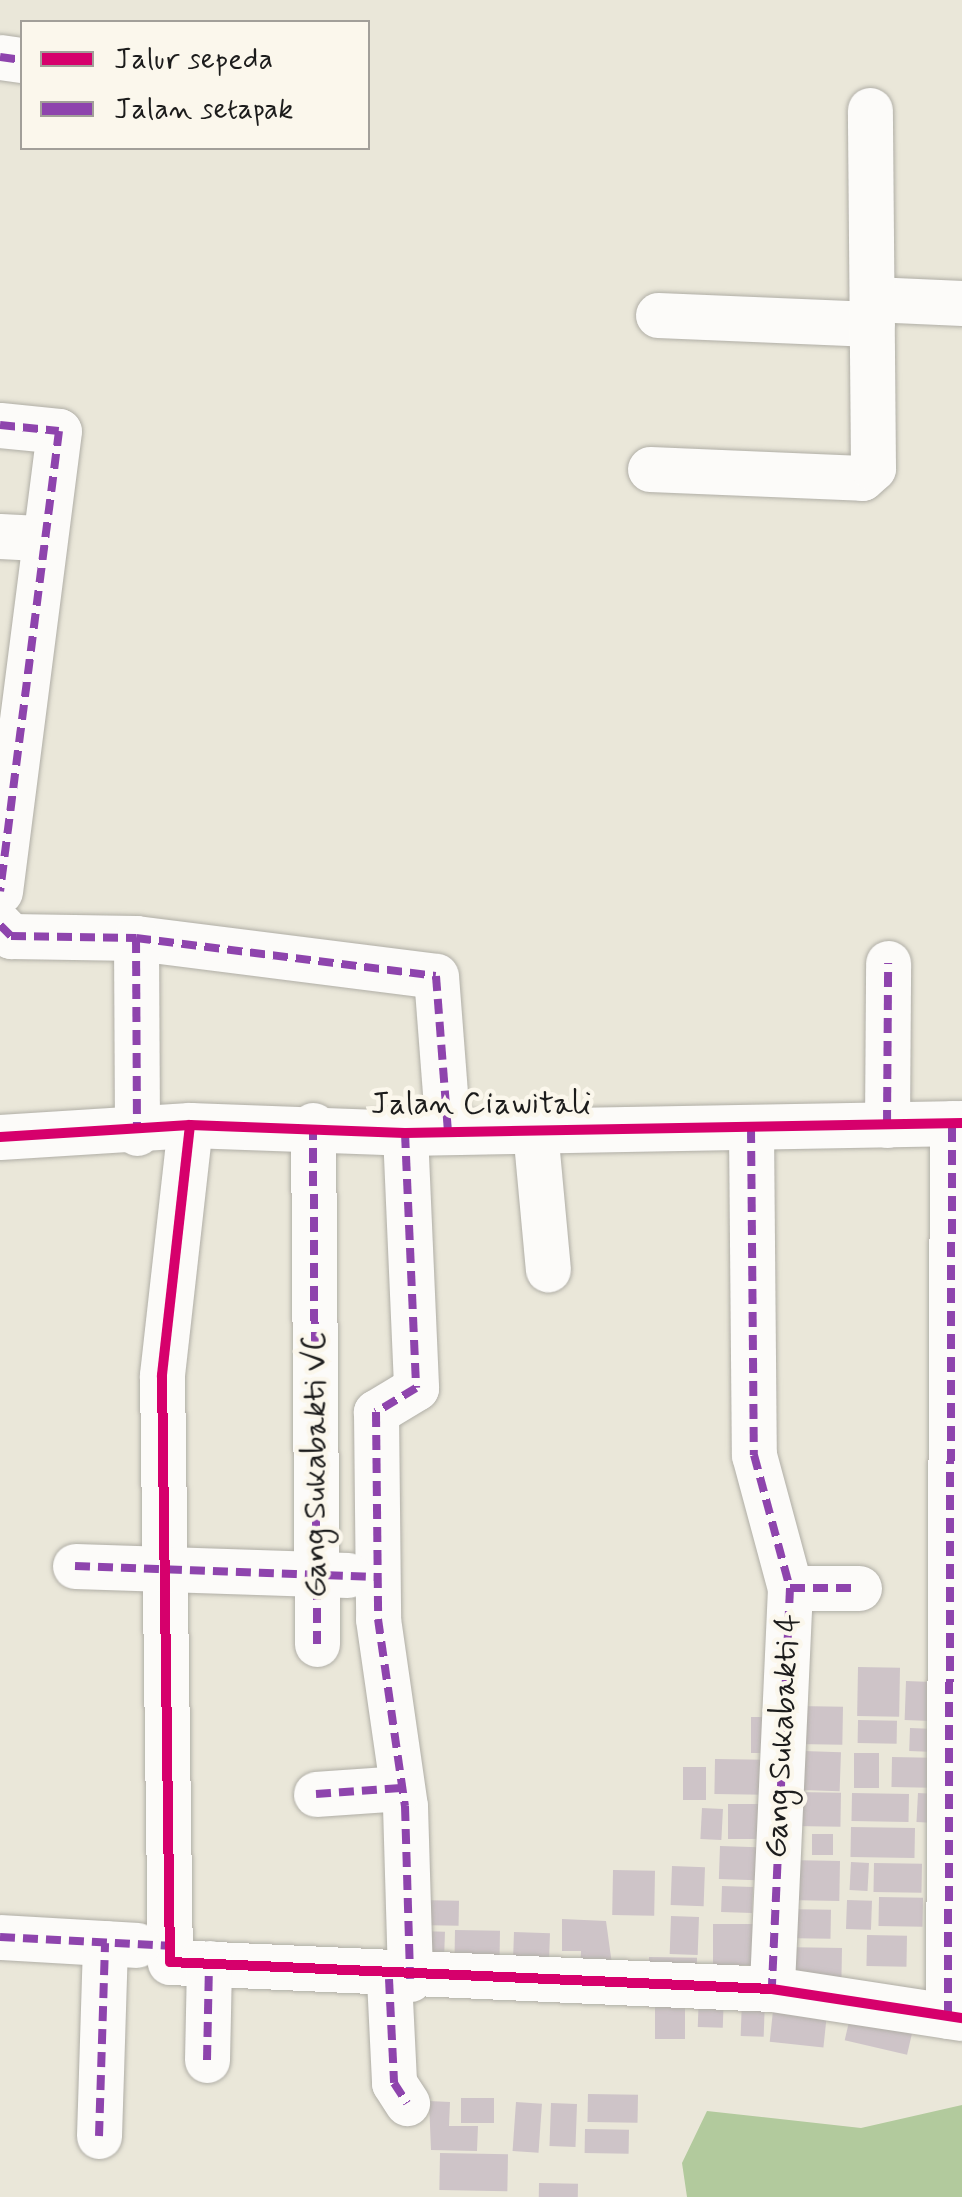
<!DOCTYPE html>
<html>
<head>
<meta charset="utf-8">
<style>
	body { margin:0 }
	#map { position:relative; width:962px; height:2197px; overflow:hidden; background:#eae7d9; font-family:Mynerve,sans-serif }
	div>[style] { position:absolute }
	.forest>* { inset:0; background:#b2ca9d }
	.building>* { inset:0; background:#cec4c8; transform-origin:0 0 }
	.roads { filter:drop-shadow(0 0 2px #b0aea6) drop-shadow(0 0 2px #b0aea6) }
	.minor>* { height:45px; margin:-22.5px; padding:0 22.5px; transform-origin:22.5px; border-radius:22.5px; background:#fcfbf9 }
	.quiet>* { height:8px; margin-top:-4px; transform-origin:0; background:repeating-linear-gradient(90deg,#8e44ad 0 15px,transparent 0 23px) }
	.cycleway>* { height:10px; margin:-5px; padding:0 5px; transform-origin:5px; border-radius:5px; background:#d6006c }
	span { translate:-50% -50%; white-space:nowrap; text-align:center; line-height:1.15; -webkit-text-stroke:9px #fbf7ec; paint-order:stroke }
	.street-label { font-size:32px; color:#1c1c1c }
	.legend { position:absolute; left:20px; top:20px; width:350px; height:130px; box-sizing:border-box; background:#fbf7ec; border:2px solid #a29f99; margin:0; padding:12px 18px; list-style:none; font-size:30px; color:#1c1c1c }
	.legend li { display:flex; align-items:center; gap:20px; height:50px }
	.legend b { width:50px; border:2px solid #a29f99 }
</style>
</head>
<body>
<div id="map">
	<div class="forest">
		<i style="clip-path:polygon(962px 2105px,962px 2197px,687px 2197px,682px 2163px,707px 2111px,861px 2128px)"></i>
	</div>
	<div class="building">
		<i style="left:858px;top:1667px;width:42px;height:49px;rotate:1deg"></i>
		<i style="left:906px;top:1681px;width:26px;height:39px;rotate:2deg"></i>
		<i style="left:797px;top:1706px;width:46px;height:38px;rotate:1deg"></i>
		<i style="left:751px;top:1717px;width:28px;height:36px"></i>
		<i style="left:858px;top:1720px;width:39px;height:23px;rotate:1deg"></i>
		<i style="left:910px;top:1728px;width:26px;height:23px;rotate:2deg"></i>
		<i style="left:803px;top:1751px;width:38px;height:39px;rotate:2deg"></i>
		<i style="left:854px;top:1753px;width:25px;height:35px"></i>
		<i style="left:892px;top:1757px;width:39px;height:30px;rotate:1deg"></i>
		<i style="left:715px;top:1759px;width:51px;height:35px;rotate:1deg"></i>
		<i style="left:683px;top:1767px;width:23px;height:33px"></i>
		<i style="left:795px;top:1792px;width:46px;height:34px;rotate:1deg"></i>
		<i style="left:852px;top:1793px;width:57px;height:28px;rotate:1deg"></i>
		<i style="left:918px;top:1793px;width:19px;height:29px;rotate:3deg"></i>
		<i style="left:728px;top:1804px;width:37px;height:35px"></i>
		<i style="left:702px;top:1808px;width:21px;height:31px;rotate:3deg"></i>
		<i style="left:851px;top:1827px;width:64px;height:30px;rotate:1deg"></i>
		<i style="left:812px;top:1834px;width:21px;height:21px"></i>
		<i style="left:720px;top:1846px;width:38px;height:33px;rotate:2deg"></i>
		<i style="left:788px;top:1860px;width:52px;height:40px;rotate:1deg"></i>
		<i style="left:851px;top:1862px;width:18px;height:28px;rotate:3deg"></i>
		<i style="left:874px;top:1863px;width:48px;height:29px;rotate:1deg"></i>
		<i style="left:672px;top:1866px;width:33px;height:39px;rotate:2deg"></i>
		<i style="left:613px;top:1870px;width:42px;height:45px;rotate:1deg"></i>
		<i style="left:722px;top:1886px;width:31px;height:26px;rotate:2deg"></i>
		<i style="left:879px;top:1897px;width:44px;height:29px;rotate:1deg"></i>
		<i style="left:417px;top:1900px;width:42px;height:25px;rotate:1deg"></i>
		<i style="left:847px;top:1900px;width:25px;height:29px;rotate:2deg"></i>
		<i style="left:781px;top:1909px;width:50px;height:29px;rotate:1deg"></i>
		<i style="left:671px;top:1916px;width:28px;height:38px;rotate:2deg"></i>
		<i style="clip-path:polygon(562px 1919px,606px 1921px,614px 1979px,580px 1978px,581px 1951px,562px 1951px)"></i>
		<i style="left:713px;top:1924px;width:42px;height:41px"></i>
		<i style="left:455px;top:1930px;width:45px;height:42px;rotate:1deg"></i>
		<i style="left:420px;top:1931px;width:25px;height:37px;rotate:2deg"></i>
		<i style="left:514px;top:1932px;width:36px;height:38px;rotate:2deg"></i>
		<i style="left:867px;top:1935px;width:40px;height:31px;rotate:1deg"></i>
		<i style="left:782px;top:1947px;width:60px;height:34px;rotate:1deg"></i>
		<i style="left:649px;top:1957px;width:48px;height:17px;rotate:1deg"></i>
		<i style="left:699px;top:1992px;width:25px;height:35px;rotate:2deg"></i>
		<i style="left:655px;top:1996px;width:30px;height:43px"></i>
		<i style="left:742px;top:1998px;width:23px;height:38px;rotate:2deg"></i>
		<i style="left:774px;top:2001px;width:54px;height:41px;rotate:6deg"></i>
		<i style="left:851px;top:2013px;width:64px;height:28px;rotate:13deg"></i>
		<i style="left:588px;top:2094px;width:50px;height:28px;rotate:1deg"></i>
		<i style="left:461px;top:2098px;width:33px;height:25px"></i>
		<i style="clip-path:polygon(429px 2101px,450px 2102px,449px 2126px,478px 2126px,477px 2151px,431px 2150px)"></i>
		<i style="left:516px;top:2102px;width:26px;height:49px;rotate:4deg"></i>
		<i style="left:551px;top:2103px;width:26px;height:43px;rotate:2deg"></i>
		<i style="left:585px;top:2129px;width:44px;height:24px;rotate:1deg"></i>
		<i style="left:440px;top:2153px;width:68px;height:37px;rotate:1deg"></i>
		<i style="left:539px;top:2183px;width:39px;height:14px;rotate:1deg"></i>
	</div>
	<div class="roads">
		<div class="minor">
			<i style="left:0;top:57px;width:22px;rotate:8deg"></i>
			<i style="left:872px;top:299px;width:90px;rotate:2.5deg"></i>
			<i style="left:658px;top:315px;width:214px;rotate:2.4deg"></i>
			<i style="left:0;top:425px;width:59px;rotate:5.8deg"></i>
			<i style="left:59px;top:431px;width:464px;rotate:97.3deg"></i>
			<i style="left:650px;top:469px;width:212px;rotate:2.4deg"></i>
			<i style="left:862px;top:478px;width:15px;rotate:-42deg"></i>
			<i style="left:873px;top:468px;width:358px;rotate:-90.5deg"></i>
			<i style="left:0;top:536px;width:34px;rotate:3deg"></i>
			<i style="left:0;top:925px;width:16px;rotate:45deg"></i>
			<i style="left:11px;top:936px;width:125px;rotate:0.9deg"></i>
			<i style="left:136px;top:938px;width:302px;rotate:7.2deg"></i>
			<i style="left:436px;top:976px;width:156px;rotate:85.6deg"></i>
			<i style="left:136px;top:938px;width:195px;rotate:89.7deg"></i>
			<i style="left:190px;top:1125px;width:252px;rotate:96.4deg"></i>
			<i style="left:162px;top:1375px;width:587px;rotate:89.22deg"></i>
			<i style="left:170px;top:1962px;width:603px;rotate:2.57deg"></i>
			<i style="left:772px;top:1989px;width:192px;rotate:8.7deg"></i>
			<i style="left:313px;top:1125px;width:519px;rotate:89.56deg"></i>
			<i style="left:887px;top:1125px;width:162px;rotate:-89.6deg"></i>
			<i style="left:751px;top:1128px;width:327px;rotate:89.5deg"></i>
			<i style="left:754px;top:1455px;width:138px;rotate:74.9deg"></i>
			<i style="left:790px;top:1588px;width:401px;rotate:92.6deg"></i>
			<i style="left:535px;top:1130px;width:140px;rotate:84.7deg"></i>
			<i style="left:405px;top:1133px;width:255px;rotate:87.5deg"></i>
			<i style="left:416px;top:1388px;width:47px;rotate:149deg"></i>
			<i style="left:376px;top:1412px;width:207px;rotate:89.4deg"></i>
			<i style="left:378px;top:1619px;width:189px;rotate:81.8deg"></i>
			<i style="left:405px;top:1806px;width:173px;rotate:88.3deg"></i>
			<i style="left:0;top:1137px;width:190px;rotate:-3.6deg"></i>
			<i style="left:190px;top:1125px;width:215px;rotate:2.1deg"></i>
			<i style="left:405px;top:1133px;width:557px;rotate:-1.03deg"></i>
			<i style="left:75px;top:1566px;width:273px;rotate:1.9deg"></i>
			<i style="left:790px;top:1588px;width:69px"></i>
			<i style="left:316px;top:1794px;width:85px;rotate:-4deg"></i>
			<i style="left:0;top:1937px;width:137px;rotate:3.3deg"></i>
			<i style="left:389px;top:1979px;width:104px;rotate:87.2deg"></i>
			<i style="left:394px;top:2083px;width:24px;rotate:57deg"></i>
			<i style="left:948px;top:2016px;width:893px;rotate:-89.74deg"></i>
			<i style="left:207px;top:2060px;width:97px;rotate:-88.8deg"></i>
			<i style="left:99px;top:2136px;width:193px;rotate:-88.2deg"></i>
		</div>
	</div>
	<div class="quiet">
		<i style="left:0;top:57px;width:22px;rotate:8deg"></i>
		<i style="left:0;top:425px;width:59px;rotate:5.8deg"></i>
		<i style="left:59px;top:431px;width:464px;rotate:97.3deg"></i>
		<i style="left:0;top:925px;width:16px;rotate:45deg"></i>
		<i style="left:11px;top:936px;width:125px;rotate:0.9deg"></i>
		<i style="left:136px;top:938px;width:302px;rotate:7.2deg"></i>
		<i style="left:436px;top:976px;width:156px;rotate:85.6deg"></i>
		<i style="left:136px;top:938px;width:195px;rotate:89.7deg"></i>
		<i style="left:313px;top:1125px;width:519px;rotate:89.56deg"></i>
		<i style="left:887px;top:1125px;width:162px;rotate:-89.6deg"></i>
		<i style="left:751px;top:1128px;width:327px;rotate:89.5deg"></i>
		<i style="left:754px;top:1455px;width:138px;rotate:74.9deg"></i>
		<i style="left:790px;top:1588px;width:401px;rotate:92.6deg"></i>
		<i style="left:405px;top:1133px;width:255px;rotate:87.5deg"></i>
		<i style="left:416px;top:1388px;width:47px;rotate:149deg"></i>
		<i style="left:376px;top:1412px;width:207px;rotate:89.4deg"></i>
		<i style="left:378px;top:1619px;width:189px;rotate:81.8deg"></i>
		<i style="left:405px;top:1806px;width:173px;rotate:88.3deg"></i>
		<i style="left:75px;top:1566px;width:302px;rotate:2.1deg"></i>
		<i style="left:790px;top:1588px;width:69px"></i>
		<i style="left:316px;top:1794px;width:85px;rotate:-4deg"></i>
		<i style="left:0;top:1937px;width:169px;rotate:3deg"></i>
		<i style="left:389px;top:1979px;width:104px;rotate:87.2deg"></i>
		<i style="left:394px;top:2083px;width:24px;rotate:57deg"></i>
		<i style="left:948px;top:2016px;width:893px;rotate:-89.74deg"></i>
		<i style="left:207px;top:2060px;width:97px;rotate:-88.8deg"></i>
		<i style="left:99px;top:2136px;width:193px;rotate:-88.2deg"></i>
	</div>
	<div class="cycleway">
		<i style="left:190px;top:1125px;width:252px;rotate:96.4deg"></i>
		<i style="left:162px;top:1375px;width:587px;rotate:89.22deg"></i>
		<i style="left:170px;top:1962px;width:603px;rotate:2.57deg"></i>
		<i style="left:772px;top:1989px;width:192px;rotate:8.7deg"></i>
		<i style="left:0;top:1137px;width:190px;rotate:-3.6deg"></i>
		<i style="left:190px;top:1125px;width:215px;rotate:2.1deg"></i>
		<i style="left:405px;top:1133px;width:557px;rotate:-1.03deg"></i>
	</div>
	<div class="street-label">
		<span style="left:481px;top:1104px">Jalan Ciawitali</span>
		<span style="left:316px;top:1465px;rotate:-90deg">Gang Sukabakti VC</span>
		<span style="left:783px;top:1736px;rotate:-87deg">Gang Sukabakti 4</span>
	</div>
	<ul class="legend">
	<li><b style="height:12px;background:#d6006c"></b>Jalur sepeda</li>
	<li><b style="height:12px;background:#8e44ad"></b>Jalan setapak</li>
	</ul>
</div>
</body>
</html>
